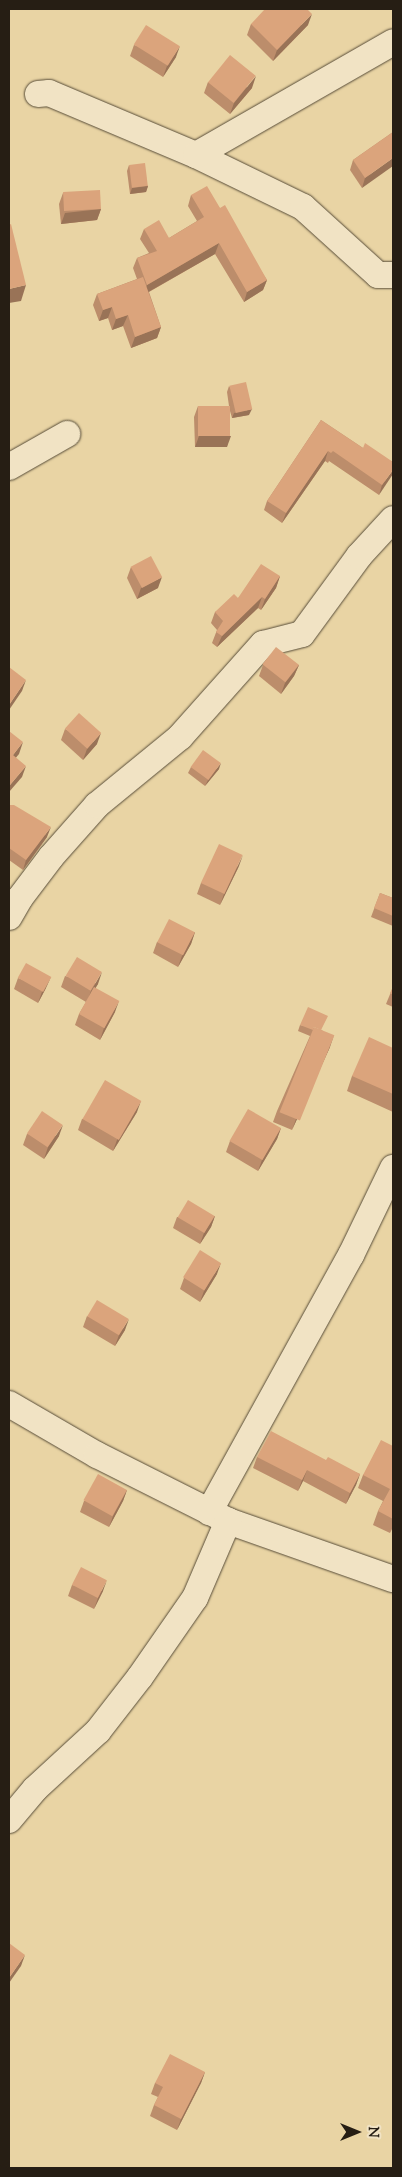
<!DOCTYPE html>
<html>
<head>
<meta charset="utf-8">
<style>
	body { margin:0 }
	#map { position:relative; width:402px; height:2177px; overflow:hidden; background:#e9d4a4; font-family:"Sorts Mill Goudy",serif }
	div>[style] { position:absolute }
	.roads { filter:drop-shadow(0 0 1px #574c38) drop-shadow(0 0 1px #574c38) }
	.minor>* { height:26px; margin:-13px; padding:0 13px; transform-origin:13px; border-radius:13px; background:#f1e3c4 }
	.wall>* { inset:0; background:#bc8d6b }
	.shaded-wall>* { inset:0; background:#997357 }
	.building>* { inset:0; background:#dba47c; transform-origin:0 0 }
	span { translate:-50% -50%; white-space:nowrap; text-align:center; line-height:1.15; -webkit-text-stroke:4px #f1e3c4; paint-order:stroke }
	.frame { position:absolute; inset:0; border:10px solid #261e14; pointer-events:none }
	.north { position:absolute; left:332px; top:2107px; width:50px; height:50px; -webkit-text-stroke:4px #f1e3c4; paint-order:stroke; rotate:90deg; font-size:14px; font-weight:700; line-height:20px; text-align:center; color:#261e14 }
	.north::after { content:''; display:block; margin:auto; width:18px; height:22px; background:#261e14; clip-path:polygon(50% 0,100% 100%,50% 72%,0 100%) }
</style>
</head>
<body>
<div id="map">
	<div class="roads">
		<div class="minor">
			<i style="left:38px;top:94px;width:11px;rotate:-5deg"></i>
			<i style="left:49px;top:93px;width:160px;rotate:22.9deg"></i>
			<i style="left:196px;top:155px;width:119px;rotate:25.9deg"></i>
			<i style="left:303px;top:207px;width:101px;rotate:42.2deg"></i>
			<i style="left:378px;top:275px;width:15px"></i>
			<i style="left:196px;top:155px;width:227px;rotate:-29.8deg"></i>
			<i style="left:9px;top:467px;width:67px;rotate:-29.6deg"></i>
			<i style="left:9px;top:917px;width:22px;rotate:-60deg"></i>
			<i style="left:20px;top:898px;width:51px;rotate:-52.9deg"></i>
			<i style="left:51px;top:857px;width:69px;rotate:-48.5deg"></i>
			<i style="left:97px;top:805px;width:107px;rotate:-39.3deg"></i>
			<i style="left:180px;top:737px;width:125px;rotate:-48.3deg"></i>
			<i style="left:263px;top:644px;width:40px;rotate:-14.4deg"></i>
			<i style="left:302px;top:634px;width:97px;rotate:-53.8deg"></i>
			<i style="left:359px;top:556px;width:50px;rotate:-47.4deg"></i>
			<i style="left:9px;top:1404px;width:102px;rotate:30.1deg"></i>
			<i style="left:97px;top:1455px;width:147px;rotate:26.7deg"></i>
			<i style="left:228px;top:1521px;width:175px;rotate:19.4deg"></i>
			<i style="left:209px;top:1512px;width:294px;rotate:-61.1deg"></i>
			<i style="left:351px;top:1255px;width:97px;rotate:-64.2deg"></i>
			<i style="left:9px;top:1820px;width:40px;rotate:-50deg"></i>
			<i style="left:35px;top:1789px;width:86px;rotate:-42.6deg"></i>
			<i style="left:98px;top:1731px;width:68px;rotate:-52.1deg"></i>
			<i style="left:140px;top:1677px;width:96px;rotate:-55.2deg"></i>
			<i style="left:195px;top:1598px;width:84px;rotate:-66.8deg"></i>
		</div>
	</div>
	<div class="wall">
		<i style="clip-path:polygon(251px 24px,308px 25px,273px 61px,247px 35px)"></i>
		<i style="clip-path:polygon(134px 45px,176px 57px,163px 77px,130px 56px)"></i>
		<i style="clip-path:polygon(208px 82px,252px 88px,230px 114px,204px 93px)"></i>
		<i style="clip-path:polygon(393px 132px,362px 188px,350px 170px,353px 160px)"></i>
		<i style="clip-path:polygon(129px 165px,148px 186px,146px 192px,130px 194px,127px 171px)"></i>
		<i style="clip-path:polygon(63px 193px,101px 209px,97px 220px,61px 224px,59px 204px)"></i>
		<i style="clip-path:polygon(191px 195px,220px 208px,267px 280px,263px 290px,244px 302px,215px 254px,149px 292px,161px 327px,157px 338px,131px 348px,123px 326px,112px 330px,108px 318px,99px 321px,93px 305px,97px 294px,137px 279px,133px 268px,137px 258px,149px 253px,140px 239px,144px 229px,169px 238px,197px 221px,188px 206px)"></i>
		<i style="clip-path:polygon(229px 386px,249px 415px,232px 418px,230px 411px,227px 447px,195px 447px,194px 417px,198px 406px,229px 406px,227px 392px)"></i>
		<i style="clip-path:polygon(321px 420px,363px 448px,393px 462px,379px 495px,329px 461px,328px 463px,325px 461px,282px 523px,264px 510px,267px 501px)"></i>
		<i style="clip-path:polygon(131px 567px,158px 588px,137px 599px,127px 578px)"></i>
		<i style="clip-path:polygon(280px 576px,276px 588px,261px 610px,258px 608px,217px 647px,212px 643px,217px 630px,211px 623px,215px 612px,238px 598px)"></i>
		<i style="clip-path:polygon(263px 665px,299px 665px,294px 676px,281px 694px,259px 676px)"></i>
		<i style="clip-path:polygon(65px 729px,97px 744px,83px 760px,61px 740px)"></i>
		<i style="clip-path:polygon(191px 767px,219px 769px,205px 786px,188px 773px)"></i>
		<i style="clip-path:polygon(9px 805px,47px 837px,23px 870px,9px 860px)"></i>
		<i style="clip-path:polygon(239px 866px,220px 905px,197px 894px,201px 883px)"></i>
		<i style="clip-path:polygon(380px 893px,393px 898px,393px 926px,371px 917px)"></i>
		<i style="clip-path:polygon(195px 932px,191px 944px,178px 967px,153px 953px,157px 942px)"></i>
		<i style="clip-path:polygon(65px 976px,98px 984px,95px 988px,115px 1012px,100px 1040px,75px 1025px,79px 1014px,86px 1002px,61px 987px)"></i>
		<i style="clip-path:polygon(18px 978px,46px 988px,38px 1003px,14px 989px)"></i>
		<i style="clip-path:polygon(393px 987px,393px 1007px,386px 1004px)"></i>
		<i style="clip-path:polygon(300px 1025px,322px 1030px,330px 1047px,292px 1130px,273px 1122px,277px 1111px,310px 1036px,298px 1031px)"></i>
		<i style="clip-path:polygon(393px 1048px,393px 1112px,347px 1091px,352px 1076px)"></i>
		<i style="clip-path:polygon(137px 1112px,113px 1151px,78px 1130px,82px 1119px)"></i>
		<i style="clip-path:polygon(281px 1128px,277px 1139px,258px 1171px,226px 1152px,230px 1141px)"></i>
		<i style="clip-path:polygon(27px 1134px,59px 1136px,44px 1159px,23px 1145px)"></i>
		<i style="clip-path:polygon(215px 1216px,211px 1227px,200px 1244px,173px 1228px,177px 1217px)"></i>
		<i style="clip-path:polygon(217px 1274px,200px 1302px,180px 1289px,184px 1278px)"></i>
		<i style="clip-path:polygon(87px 1316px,125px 1330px,115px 1346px,83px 1327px)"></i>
		<i style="clip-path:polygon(393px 1446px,393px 1527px,390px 1533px,373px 1525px,378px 1511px,383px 1501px,358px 1488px,363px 1475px)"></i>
		<i style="clip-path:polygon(257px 1457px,326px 1460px,360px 1474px,356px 1485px,346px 1504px,303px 1481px,298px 1491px,253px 1468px)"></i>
		<i style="clip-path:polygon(127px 1490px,123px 1501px,109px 1527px,80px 1512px,84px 1501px)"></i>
		<i style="clip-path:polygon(72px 1585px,103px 1591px,94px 1609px,68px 1596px)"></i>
		<i style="clip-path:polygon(205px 2072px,201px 2083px,177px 2130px,150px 2116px,154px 2105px,158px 2097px,151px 2094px,155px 2083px)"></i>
	</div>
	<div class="shaded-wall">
		<i style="clip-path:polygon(312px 14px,308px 25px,273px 61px,277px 50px)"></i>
		<i style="clip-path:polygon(180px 46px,176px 57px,163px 77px,167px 66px)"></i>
		<i style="clip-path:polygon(256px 76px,252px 88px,230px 114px,234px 103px)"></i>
		<i style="clip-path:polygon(393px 158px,393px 166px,362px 188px,365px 178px)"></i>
		<i style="clip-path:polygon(148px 186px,146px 192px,130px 194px,132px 188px)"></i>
		<i style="clip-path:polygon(101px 209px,97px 220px,61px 224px,65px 213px)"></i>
		<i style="clip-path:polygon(219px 243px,215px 254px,143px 295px,147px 285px)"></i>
		<i style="clip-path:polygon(267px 280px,263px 290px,244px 302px,247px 292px)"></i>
		<i style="clip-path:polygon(26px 285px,21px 301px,9px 303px,9px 289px)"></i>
		<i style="clip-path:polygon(112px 307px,108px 318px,99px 321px,103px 310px)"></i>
		<i style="clip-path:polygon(128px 315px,123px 326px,112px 330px,116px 319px)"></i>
		<i style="clip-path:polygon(161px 327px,157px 338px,131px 348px,135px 337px)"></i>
		<i style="clip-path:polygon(252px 409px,249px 415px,232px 418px,234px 413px)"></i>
		<i style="clip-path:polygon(199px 436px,231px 436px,227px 447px,195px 447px)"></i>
		<i style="clip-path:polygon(328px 451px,325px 461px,282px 523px,286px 513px)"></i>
		<i style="clip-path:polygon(393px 470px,393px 474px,379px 495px,382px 485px)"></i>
		<i style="clip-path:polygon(280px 576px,276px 588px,261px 610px,265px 599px)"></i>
		<i style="clip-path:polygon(162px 577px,158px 588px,137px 599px,141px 588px)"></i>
		<i style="clip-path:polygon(262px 597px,258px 608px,217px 647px,222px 636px)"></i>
		<i style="clip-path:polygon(299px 665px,294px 676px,281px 694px,285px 683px)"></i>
		<i style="clip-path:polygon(26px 680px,22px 691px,9px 710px,9px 705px)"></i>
		<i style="clip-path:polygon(101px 733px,97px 744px,83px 760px,87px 749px)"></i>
		<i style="clip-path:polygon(23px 742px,19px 754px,9px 766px,13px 755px)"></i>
		<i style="clip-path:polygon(221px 763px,219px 769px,205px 786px,208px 780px)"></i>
		<i style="clip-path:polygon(26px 766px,22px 777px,9px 792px,9px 788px,10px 785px)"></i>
		<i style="clip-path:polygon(51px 827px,47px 837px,23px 870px,26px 860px)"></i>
		<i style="clip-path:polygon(243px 855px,239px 866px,220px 905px,224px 894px)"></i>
		<i style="clip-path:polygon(195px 932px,191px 944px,178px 967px,182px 956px)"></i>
		<i style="clip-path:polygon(102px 972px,98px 984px,87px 1002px,91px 991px)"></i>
		<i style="clip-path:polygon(51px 977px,46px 988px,38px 1003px,42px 992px)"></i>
		<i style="clip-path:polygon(119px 1001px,115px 1012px,100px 1040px,104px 1028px)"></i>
		<i style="clip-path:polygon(334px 1035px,330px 1047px,292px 1130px,296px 1119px)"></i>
		<i style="clip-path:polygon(141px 1101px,137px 1112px,113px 1151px,117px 1140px)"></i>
		<i style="clip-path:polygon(63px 1125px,59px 1136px,44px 1159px,48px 1147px)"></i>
		<i style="clip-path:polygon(281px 1128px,277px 1139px,258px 1171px,262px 1160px)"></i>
		<i style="clip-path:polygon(215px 1216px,211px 1227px,200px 1244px,204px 1233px)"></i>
		<i style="clip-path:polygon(221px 1263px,217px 1274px,200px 1302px,204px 1291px)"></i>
		<i style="clip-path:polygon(129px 1319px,125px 1330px,115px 1346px,119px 1335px)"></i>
		<i style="clip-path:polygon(307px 1470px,303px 1481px,298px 1491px,302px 1480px)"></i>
		<i style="clip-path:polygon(360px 1474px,356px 1485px,346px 1504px,350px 1493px)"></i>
		<i style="clip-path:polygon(127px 1490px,123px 1501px,109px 1527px,113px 1516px)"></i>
		<i style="clip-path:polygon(107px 1580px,103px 1591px,94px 1609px,98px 1598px)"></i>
		<i style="clip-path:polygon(25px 1955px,21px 1966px,9px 1983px,9px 1978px)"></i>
		<i style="clip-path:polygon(205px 2072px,201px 2083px,177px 2130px,181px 2119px)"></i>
	</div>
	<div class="building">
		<i style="clip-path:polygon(265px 9px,307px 9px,312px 14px,277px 50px,251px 24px)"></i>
		<i style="left:146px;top:25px;width:40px;height:23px;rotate:32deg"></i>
		<i style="left:230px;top:55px;width:33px;height:35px;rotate:39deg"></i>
		<i style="clip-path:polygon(393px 132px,393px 158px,365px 178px,353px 160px)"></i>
		<i style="left:145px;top:163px;width:23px;height:16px;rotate:83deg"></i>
		<i style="clip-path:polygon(207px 186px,220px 208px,225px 205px,267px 280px,247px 292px,219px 243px,147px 285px,137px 258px,157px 251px,144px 229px,159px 220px,169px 238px,204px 217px,191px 195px)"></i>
		<i style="left:100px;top:190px;width:19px;height:37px;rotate:87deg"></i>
		<i style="clip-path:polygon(11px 224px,26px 285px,9px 289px,9px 225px)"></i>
		<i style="clip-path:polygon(143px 277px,161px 327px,135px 337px,128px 315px,116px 319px,112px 307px,103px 310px,97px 294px)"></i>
		<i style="left:246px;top:382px;width:28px;height:17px;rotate:77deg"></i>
		<i style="left:198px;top:406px;width:32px;height:30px"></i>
		<i style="clip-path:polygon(321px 420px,363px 448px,365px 443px,393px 462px,393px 470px,382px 485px,333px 451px,331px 453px,328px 451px,286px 513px,267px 501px)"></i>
		<i style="left:151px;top:556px;width:24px;height:23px;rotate:62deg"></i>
		<i style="clip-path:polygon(261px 564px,280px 576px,265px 599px,262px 597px,222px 636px,216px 632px,223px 621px,215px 612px,234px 594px,238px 598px)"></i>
		<i style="left:276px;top:647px;width:29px;height:22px;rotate:38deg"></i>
		<i style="clip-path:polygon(9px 667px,26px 680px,9px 705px)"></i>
		<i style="left:79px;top:713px;width:30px;height:21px;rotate:42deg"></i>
		<i style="clip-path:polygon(9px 731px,23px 742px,13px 755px,26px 766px,10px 785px,9px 783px)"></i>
		<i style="left:203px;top:750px;width:22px;height:21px;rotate:36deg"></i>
		<i style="clip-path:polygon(9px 805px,14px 805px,51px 827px,26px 860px,9px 848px)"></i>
		<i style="left:219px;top:844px;width:26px;height:43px;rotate:25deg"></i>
		<i style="clip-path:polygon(380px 893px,393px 898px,393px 916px,374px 908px)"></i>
		<i style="left:169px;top:919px;width:29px;height:26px;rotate:27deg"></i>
		<i style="left:77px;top:957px;width:29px;height:22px;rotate:31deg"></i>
		<i style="left:26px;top:963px;width:29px;height:17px;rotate:29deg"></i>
		<i style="left:94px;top:987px;width:29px;height:31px;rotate:29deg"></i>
		<i style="clip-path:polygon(393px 987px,393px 995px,390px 993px)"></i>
		<i style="clip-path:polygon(308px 1007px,328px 1016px,321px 1030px,314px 1027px,313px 1030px,300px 1025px)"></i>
		<i style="left:314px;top:1027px;width:22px;height:92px;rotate:22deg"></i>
		<i style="clip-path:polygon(369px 1037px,393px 1048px,393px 1094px,352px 1076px)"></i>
		<i style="left:105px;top:1080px;width:42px;height:45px;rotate:30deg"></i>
		<i style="left:248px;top:1109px;width:38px;height:37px;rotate:30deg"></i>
		<i style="left:42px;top:1111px;width:25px;height:27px;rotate:34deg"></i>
		<i style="left:188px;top:1200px;width:31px;height:20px;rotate:31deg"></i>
		<i style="left:200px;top:1250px;width:25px;height:32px;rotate:32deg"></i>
		<i style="left:97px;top:1300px;width:37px;height:19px;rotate:31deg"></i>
		<i style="clip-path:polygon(271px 1431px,326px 1460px,328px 1457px,360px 1474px,350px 1493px,307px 1470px,302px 1480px,257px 1457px)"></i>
		<i style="clip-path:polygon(381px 1440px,393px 1446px,393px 1519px,378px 1511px,390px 1489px,363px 1475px)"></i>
		<i style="left:98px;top:1474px;width:33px;height:30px;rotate:29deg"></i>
		<i style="left:81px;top:1567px;width:29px;height:20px;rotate:27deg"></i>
		<i style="clip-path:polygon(9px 1943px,25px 1955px,9px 1978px)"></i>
		<i style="clip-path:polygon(170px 2054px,205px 2072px,181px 2119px,154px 2105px,163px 2087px,155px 2083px)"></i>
	</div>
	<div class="frame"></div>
	<div class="north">N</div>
</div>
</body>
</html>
